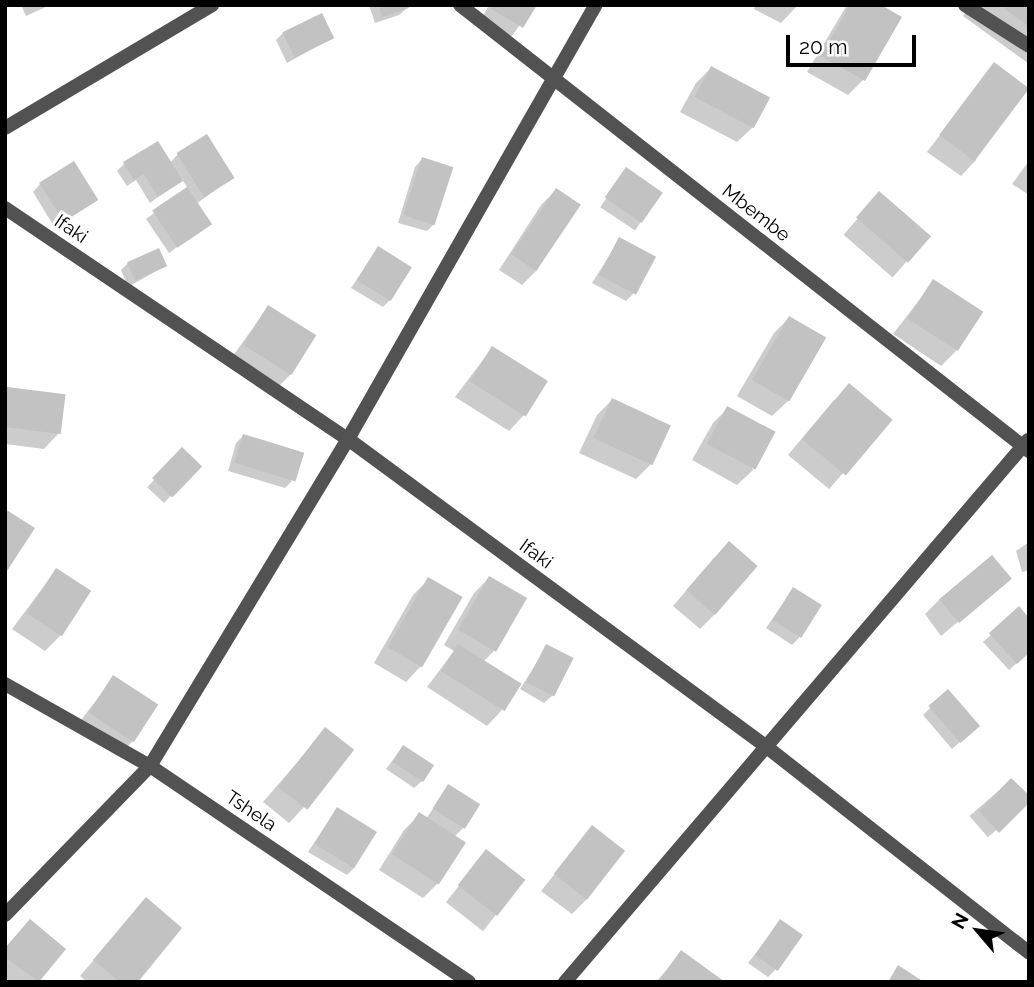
<!DOCTYPE html>
<html>
<head>
<meta charset="utf-8">
<style>
	body { margin:0 }
	#map { position:relative; width:1034px; height:987px; overflow:hidden; background:#fff; font-family:Raleway,sans-serif }
	div>[style] { position:absolute }
	.shadow>* { inset:0; background:#0003; transform-origin:0 0 }
	.building>* { inset:0; background:#c2c2c2; transform-origin:0 0 }
	.minor>* { height:14px; margin:-7px; padding:0 7px; transform-origin:7px; border-radius:7px; background:#525252 }
	span { translate:-50% -50%; white-space:nowrap; text-align:center; line-height:1.15; -webkit-text-stroke:6px #fff; paint-order:stroke }
	.street-label { font-size:19px; color:#000 }
	.frame { position:absolute; inset:0; border:7px solid #000; pointer-events:none }
	.north { position:absolute; left:943px; top:896px; width:70px; height:70px; -webkit-text-stroke:5px #fff; paint-order:stroke; rotate:299deg; font-size:19px; font-weight:700; line-height:28px; text-align:center; color:#000 }
	.north::after { content:''; display:block; margin:auto; width:24px; height:32px; background:#000; clip-path:polygon(50% 0,100% 100%,50% 72%,0 100%) }
	.scale { position:absolute; left:786px; top:35px; width:130px; height:32px; box-sizing:border-box; border:4px solid #000; border-top:0; padding-left:9px; font-size:21px; line-height:24px; white-space:nowrap; color:#000; -webkit-text-stroke:5px #fff; paint-order:stroke }
</style>
</head>
<body>
<div id="map">
	<div class="shadow">
		<i style="clip-path:polygon(21px 5px,50px 5px,26px 16px)"></i>
		<i style="clip-path:polygon(369px 5px,406px 5px,407px 8px,399px 15px,375px 23px)"></i>
		<i style="clip-path:polygon(489px 5px,535px 5px,507px 42px,478px 25px)"></i>
		<i style="clip-path:polygon(756px 5px,798px 5px,781px 23px,754px 9px)"></i>
		<i style="clip-path:polygon(847px 5px,878px 5px,863px 80px,848px 95px,807px 72px)"></i>
		<i style="clip-path:polygon(971px 5px,1029px 5px,1029px 64px,963px 16px)"></i>
		<i style="clip-path:polygon(283px 33px,332px 38px,287px 63px,276px 40px)"></i>
		<i style="clip-path:polygon(994px 64px,976px 160px,961px 176px,927px 152px)"></i>
		<i style="clip-path:polygon(711px 68px,753px 127px,737px 142px,680px 112px,696px 83px)"></i>
		<i style="clip-path:polygon(178px 154px,232px 178px,196px 204px,209px 224px,169px 253px,146px 219px,188px 189px,182px 179px,150px 203px,136px 180px,127px 186px,117px 171px,124px 164px,170px 163px)"></i>
		<i style="clip-path:polygon(422px 159px,434px 224px,427px 231px,398px 223px,415px 167px)"></i>
		<i style="clip-path:polygon(1029px 161px,1029px 195px,1012px 184px)"></i>
		<i style="left:626px;top:169px;width:42px;height:46px;rotate:34deg"></i>
		<i style="clip-path:polygon(40px 184px,96px 200px,55px 228px,33px 192px)"></i>
		<i style="clip-path:polygon(556px 190px,579px 205px,537px 270px,522px 285px,499px 270px,541px 205px)"></i>
		<i style="left:879px;top:194px;width:65px;height:54px;rotate:41deg"></i>
		<i style="clip-path:polygon(620px 239px,633px 294px,626px 301px,592px 283px)"></i>
		<i style="clip-path:polygon(378px 248px,390px 300px,383px 307px,351px 288px)"></i>
		<i style="clip-path:polygon(128px 263px,165px 266px,128px 287px,121px 270px)"></i>
		<i style="clip-path:polygon(934px 281px,956px 351px,941px 366px,893px 334px)"></i>
		<i style="clip-path:polygon(268px 307px,291px 374px,276px 389px,230px 360px)"></i>
		<i style="clip-path:polygon(789px 318px,788px 401px,772px 416px,737px 396px,774px 333px)"></i>
		<i style="clip-path:polygon(492px 348px,524px 415px,509px 431px,455px 397px)"></i>
		<i style="clip-path:polygon(8px 388px,59px 433px,44px 449px,5px 444px)"></i>
		<i style="clip-path:polygon(612px 400px,651px 464px,636px 479px,579px 453px,597px 415px)"></i>
		<i style="clip-path:polygon(834px 400px,890px 420px,829px 489px,788px 455px)"></i>
		<i style="clip-path:polygon(728px 408px,753px 470px,737px 485px,692px 460px,713px 423px)"></i>
		<i style="clip-path:polygon(243px 436px,292px 481px,285px 488px,228px 471px,236px 443px)"></i>
		<i style="left:182px;top:450px;width:23px;height:51px;rotate:43deg"></i>
		<i style="clip-path:polygon(1029px 542px,1029px 570px,1022px 572px,1016px 551px)"></i>
		<i style="clip-path:polygon(714px 558px,715px 614px,700px 629px,673px 606px)"></i>
		<i style="clip-path:polygon(56px 570px,60px 636px,45px 651px,12px 629px)"></i>
		<i style="clip-path:polygon(489px 578px,494px 651px,483px 662px,502px 710px,487px 726px,427px 687px,454px 651px,444px 645px,474px 593px)"></i>
		<i style="clip-path:polygon(1009px 579px,941px 636px,925px 614px,940px 599px)"></i>
		<i style="clip-path:polygon(428px 580px,421px 666px,406px 682px,374px 663px,413px 595px)"></i>
		<i style="clip-path:polygon(793px 589px,799px 638px,792px 645px,766px 628px)"></i>
		<i style="clip-path:polygon(1019px 609px,1029px 652px,1009px 670px,983px 642px)"></i>
		<i style="clip-path:polygon(547px 646px,552px 696px,544px 703px,520px 689px)"></i>
		<i style="clip-path:polygon(114px 677px,133px 741px,118px 756px,75px 728px)"></i>
		<i style="clip-path:polygon(930px 708px,970px 733px,952px 749px,923px 715px)"></i>
		<i style="clip-path:polygon(326px 729px,304px 807px,289px 823px,263px 802px)"></i>
		<i style="clip-path:polygon(403px 747px,422px 781px,414px 788px,386px 769px)"></i>
		<i style="left:1011px;top:780px;width:28px;height:55px;rotate:49deg"></i>
		<i style="clip-path:polygon(448px 787px,464px 827px,454px 837px,438px 883px,423px 898px,379px 870px,404px 830px,419px 815px,426px 819px)"></i>
		<i style="clip-path:polygon(337px 809px,354px 868px,347px 875px,308px 852px)"></i>
		<i style="clip-path:polygon(592px 828px,587px 899px,572px 914px,541px 891px)"></i>
		<i style="left:486px;top:851px;width:47px;height:65px;rotate:38deg"></i>
		<i style="clip-path:polygon(146px 899px,135px 982px,87px 982px,80px 976px)"></i>
		<i style="clip-path:polygon(30px 921px,63px 950px,36px 982px,5px 982px,5px 948px)"></i>
		<i style="clip-path:polygon(781px 921px,775px 970px,768px 977px,748px 963px)"></i>
		<i style="clip-path:polygon(682px 952px,722px 982px,656px 982px)"></i>
	</div>
	<div class="building">
		<i style="clip-path:polygon(379px 5px,408px 5px,409px 8px,382px 17px)"></i>
		<i style="clip-path:polygon(494px 5px,537px 5px,523px 28px,491px 9px)"></i>
		<i style="clip-path:polygon(850px 5px,881px 5px,902px 17px,865px 81px,821px 56px)"></i>
		<i style="clip-path:polygon(1000px 5px,1029px 5px,1029px 27px)"></i>
		<i style="left:322px;top:13px;width:28px;height:44px;rotate:64deg"></i>
		<i style="left:994px;top:62px;width:44px;height:91px;rotate:37deg"></i>
		<i style="left:711px;top:66px;width:67px;height:35px;rotate:28deg"></i>
		<i style="left:207px;top:134px;width:52px;height:36px;rotate:58deg"></i>
		<i style="clip-path:polygon(158px 141px,183px 181px,158px 197px,144px 174px,134px 180px,123px 162px)"></i>
		<i style="left:422px;top:157px;width:33px;height:61px;rotate:18deg"></i>
		<i style="left:74px;top:161px;width:46px;height:41px;rotate:58deg"></i>
		<i style="left:626px;top:167px;width:45px;height:37px;rotate:35deg"></i>
		<i style="left:187px;top:187px;width:45px;height:42px;rotate:56deg"></i>
		<i style="left:556px;top:188px;width:30px;height:80px;rotate:34deg"></i>
		<i style="left:879px;top:191px;width:69px;height:35px;rotate:41deg"></i>
		<i style="left:619px;top:237px;width:42px;height:43px;rotate:28deg"></i>
		<i style="left:378px;top:246px;width:40px;height:40px;rotate:32deg"></i>
		<i style="left:159px;top:248px;width:20px;height:35px;rotate:66deg"></i>
		<i style="left:933px;top:279px;width:60px;height:47px;rotate:33deg"></i>
		<i style="left:268px;top:305px;width:57px;height:47px;rotate:32deg"></i>
		<i style="left:789px;top:316px;width:43px;height:74px;rotate:30deg"></i>
		<i style="left:492px;top:346px;width:66px;height:42px;rotate:32deg"></i>
		<i style="left:849px;top:383px;width:57px;height:73px;rotate:40deg"></i>
		<i style="left:7px;top:387px;width:59px;height:40px;rotate:7deg"></i>
		<i style="left:612px;top:398px;width:65px;height:44px;rotate:25deg"></i>
		<i style="left:727px;top:406px;width:55px;height:43px;rotate:28deg"></i>
		<i style="left:243px;top:434px;width:64px;height:30px;rotate:17deg"></i>
		<i style="left:182px;top:447px;width:28px;height:43px;rotate:44deg"></i>
		<i style="clip-path:polygon(5px 509px,35px 528px,5px 574px)"></i>
		<i style="left:729px;top:541px;width:38px;height:65px;rotate:41deg"></i>
		<i style="left:992px;top:555px;width:31px;height:69px;rotate:50deg"></i>
		<i style="left:56px;top:568px;width:42px;height:54px;rotate:33deg"></i>
		<i style="left:489px;top:576px;width:44px;height:62px;rotate:30deg"></i>
		<i style="left:428px;top:577px;width:40px;height:81px;rotate:30deg"></i>
		<i style="left:793px;top:587px;width:34px;height:39px;rotate:32deg"></i>
		<i style="clip-path:polygon(1019px 606px,1029px 618px,1029px 653px,1017px 664px,989px 633px)"></i>
		<i style="left:458px;top:644px;width:75px;height:32px;rotate:32deg"></i>
		<i style="left:546px;top:644px;width:31px;height:43px;rotate:27deg"></i>
		<i style="left:113px;top:675px;width:54px;height:45px;rotate:33deg"></i>
		<i style="left:948px;top:689px;width:49px;height:26px;rotate:49deg"></i>
		<i style="left:325px;top:727px;width:37px;height:76px;rotate:38deg"></i>
		<i style="left:403px;top:745px;width:37px;height:20px;rotate:33deg"></i>
		<i style="clip-path:polygon(1011px 778px,1029px 795px,1029px 803px,999px 833px,979px 811px)"></i>
		<i style="left:448px;top:784px;width:38px;height:29px;rotate:32deg"></i>
		<i style="left:337px;top:807px;width:47px;height:43px;rotate:32deg"></i>
		<i style="left:419px;top:812px;width:56px;height:50px;rotate:33deg"></i>
		<i style="left:592px;top:825px;width:42px;height:62px;rotate:38deg"></i>
		<i style="left:486px;top:849px;width:50px;height:46px;rotate:38deg"></i>
		<i style="clip-path:polygon(146px 897px,182px 928px,138px 982px,120px 982px,93px 960px)"></i>
		<i style="clip-path:polygon(30px 919px,66px 949px,39px 982px,5px 957px,5px 948px)"></i>
		<i style="left:780px;top:919px;width:28px;height:44px;rotate:35deg"></i>
		<i style="clip-path:polygon(681px 950px,725px 982px,658px 982px)"></i>
		<i style="clip-path:polygon(898px 965px,924px 982px,888px 982px)"></i>
	</div>
	<div class="minor">
		<i style="left:460px;top:5px;width:723px;rotate:38.09deg"></i>
		<i style="left:965px;top:5px;width:76px;rotate:32.6deg"></i>
		<i style="left:5px;top:128px;width:241px;rotate:-30.7deg"></i>
		<i style="left:5px;top:208px;width:414px;rotate:34deg"></i>
		<i style="left:348px;top:439px;width:521px;rotate:36.34deg"></i>
		<i style="left:768px;top:748px;width:332px;rotate:38.1deg"></i>
		<i style="left:5px;top:684px;width:167px;rotate:29.5deg"></i>
		<i style="left:150px;top:766px;width:385px;rotate:34.1deg"></i>
		<i style="left:5px;top:915px;width:208px;rotate:-45.8deg"></i>
		<i style="left:150px;top:766px;width:382px;rotate:-58.8deg"></i>
		<i style="left:348px;top:439px;width:500px;rotate:-60.3deg"></i>
		<i style="left:565px;top:982px;width:713px;rotate:-49.49deg"></i>
	</div>
	<div class="street-label">
		<span style="left:756px;top:213px;rotate:38deg">Mbembe</span>
		<span style="left:71px;top:229px;rotate:34deg">Ifaki</span>
		<span style="left:536px;top:554px;rotate:36deg">Ifaki</span>
		<span style="left:251px;top:811px;rotate:34deg">Tshela</span>
	</div>
	<div class="frame"></div>
	<div class="north">N</div>
	<div class="scale">20 m</div>
</div>
</body>
</html>
